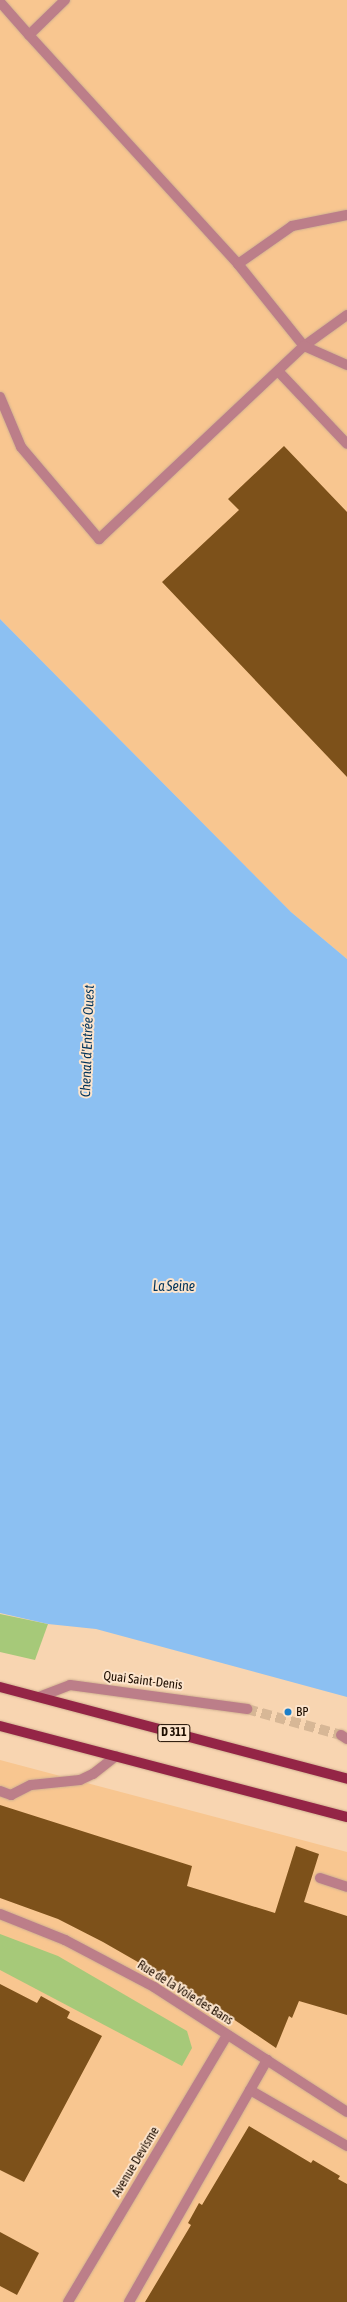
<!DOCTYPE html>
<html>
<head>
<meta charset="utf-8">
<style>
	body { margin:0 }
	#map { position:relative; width:347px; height:2302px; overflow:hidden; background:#f8d5b1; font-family:"Asap Condensed",sans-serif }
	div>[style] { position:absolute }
	.built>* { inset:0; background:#f8c690 }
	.green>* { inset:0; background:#a6c979 }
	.water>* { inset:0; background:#8cc0f2 }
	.building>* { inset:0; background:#7d511a }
	.minor-tunnel>* { height:10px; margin-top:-5px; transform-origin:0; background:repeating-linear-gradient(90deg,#d7b796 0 10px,transparent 0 15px) }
	.roads { filter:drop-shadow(0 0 1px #d1b191) drop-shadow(0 0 1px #d1b191) }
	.minor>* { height:10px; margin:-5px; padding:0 5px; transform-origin:5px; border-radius:5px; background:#bc7e89 }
	.major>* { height:10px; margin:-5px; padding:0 5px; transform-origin:5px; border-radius:5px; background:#942546 }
	.dots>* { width:11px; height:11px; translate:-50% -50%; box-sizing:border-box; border:2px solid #fce4cc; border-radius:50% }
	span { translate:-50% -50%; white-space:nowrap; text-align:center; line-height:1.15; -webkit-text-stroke:4px #fce4cc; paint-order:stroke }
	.shield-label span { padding:1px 3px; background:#fce4cc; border:1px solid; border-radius:3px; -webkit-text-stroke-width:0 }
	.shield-label { font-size:12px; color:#1e0e00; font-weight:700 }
	.street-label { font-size:13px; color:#1e0e00 }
	.poi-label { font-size:13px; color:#1e0e00 }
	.left { translate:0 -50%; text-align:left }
	.water-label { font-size:14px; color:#00335a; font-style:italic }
</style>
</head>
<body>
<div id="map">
	<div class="built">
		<i style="clip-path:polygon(0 0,347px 0,347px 959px,291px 912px,0 619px)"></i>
		<i style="clip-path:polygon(0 1760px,347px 1852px,347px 2302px,0 2302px)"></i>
	</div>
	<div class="green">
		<i style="clip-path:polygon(0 1614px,48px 1624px,35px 1660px,0 1652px)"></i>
		<i style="clip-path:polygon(0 1934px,58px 1956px,187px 2031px,192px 2048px,182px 2066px,0 1970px)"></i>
	</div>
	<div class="water">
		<i style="clip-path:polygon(0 619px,291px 912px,347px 959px,347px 1697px,96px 1629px,48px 1624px,0 1613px)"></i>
	</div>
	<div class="building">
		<i style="clip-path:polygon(284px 446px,347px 512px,347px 777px,162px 582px,239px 510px,228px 499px)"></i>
		<i style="clip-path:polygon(0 1805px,192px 1866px,187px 1886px,275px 1913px,296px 1846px,319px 1854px,304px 1902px,347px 1916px,347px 2015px,299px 2001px,292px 2018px,289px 2016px,276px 2048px,211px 2004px,103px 1942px,58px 1919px,0 1898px)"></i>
		<i style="clip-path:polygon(0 1984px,37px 2003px,41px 1996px,70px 2012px,67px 2018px,102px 2036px,24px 2182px,0 2170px)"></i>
		<i style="clip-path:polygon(249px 2126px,311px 2163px,313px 2160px,340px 2176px,338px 2179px,347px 2184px,347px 2302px,145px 2302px,191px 2225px,188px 2223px,199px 2203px,202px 2205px)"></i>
		<i style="clip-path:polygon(0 2232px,39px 2253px,17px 2295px,0 2286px)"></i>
	</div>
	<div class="minor-tunnel">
		<i style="left:247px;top:1709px;width:98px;rotate:15.5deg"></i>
	</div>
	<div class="roads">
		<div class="minor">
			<i style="left:65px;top:0;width:50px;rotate:135.8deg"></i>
			<i style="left:29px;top:35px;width:310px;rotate:47.6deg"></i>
			<i style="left:238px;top:264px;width:105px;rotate:51.2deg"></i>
			<i style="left:304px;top:346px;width:53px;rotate:-35.8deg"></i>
			<i style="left:0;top:2px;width:44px;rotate:48.7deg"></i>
			<i style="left:238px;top:264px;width:66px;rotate:-35.1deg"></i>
			<i style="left:292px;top:226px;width:56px;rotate:-11.3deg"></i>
			<i style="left:278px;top:371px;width:100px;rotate:46.6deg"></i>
			<i style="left:0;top:397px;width:54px;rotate:67.2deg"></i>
			<i style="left:21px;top:447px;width:121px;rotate:49.7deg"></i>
			<i style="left:99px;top:539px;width:282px;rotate:-43.3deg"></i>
			<i style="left:304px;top:346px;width:47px;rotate:23.8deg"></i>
			<i style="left:39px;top:1697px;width:33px;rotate:-21deg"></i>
			<i style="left:70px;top:1685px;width:179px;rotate:7.7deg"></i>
			<i style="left:341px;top:1735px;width:7px;rotate:34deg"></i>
			<i style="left:0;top:1791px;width:12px;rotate:20deg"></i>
			<i style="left:11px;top:1795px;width:22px;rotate:-27deg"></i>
			<i style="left:31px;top:1785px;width:49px;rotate:-5.8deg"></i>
			<i style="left:80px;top:1780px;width:14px;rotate:-25deg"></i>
			<i style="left:93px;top:1774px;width:29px;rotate:-38deg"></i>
			<i style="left:320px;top:1878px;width:28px;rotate:18deg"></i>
			<i style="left:0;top:1914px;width:70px;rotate:21.8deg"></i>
			<i style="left:65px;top:1940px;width:101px;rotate:27.8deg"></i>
			<i style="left:154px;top:1987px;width:230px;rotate:32.9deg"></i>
			<i style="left:250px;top:2090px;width:112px;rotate:30deg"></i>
			<i style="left:68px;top:2302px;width:311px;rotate:-59.2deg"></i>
			<i style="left:129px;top:2302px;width:279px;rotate:-60.3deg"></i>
		</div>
		<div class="major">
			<i style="left:0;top:1687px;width:359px;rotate:14.8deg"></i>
			<i style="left:0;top:1726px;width:359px;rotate:14.7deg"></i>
		</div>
	</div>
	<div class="dots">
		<i style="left:288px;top:1712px;background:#1b7ec9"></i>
	</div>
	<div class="shield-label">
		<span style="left:174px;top:1733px">D 311</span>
	</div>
	<div class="street-label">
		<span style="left:143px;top:1681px;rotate:7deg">Quai Saint-Denis</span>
		<span style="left:185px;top:1993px;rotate:32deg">Rue de la Voie des Bans</span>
		<span style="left:136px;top:2162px;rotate:-59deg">Avenue Devisme</span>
	</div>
	<div class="poi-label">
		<span class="left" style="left:296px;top:1712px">BP</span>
	</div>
	<div class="water-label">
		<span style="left:87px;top:1041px;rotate:-88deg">Chenal d'Entrée Ouest</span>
		<span style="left:174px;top:1286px">La Seine</span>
	</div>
</div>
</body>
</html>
